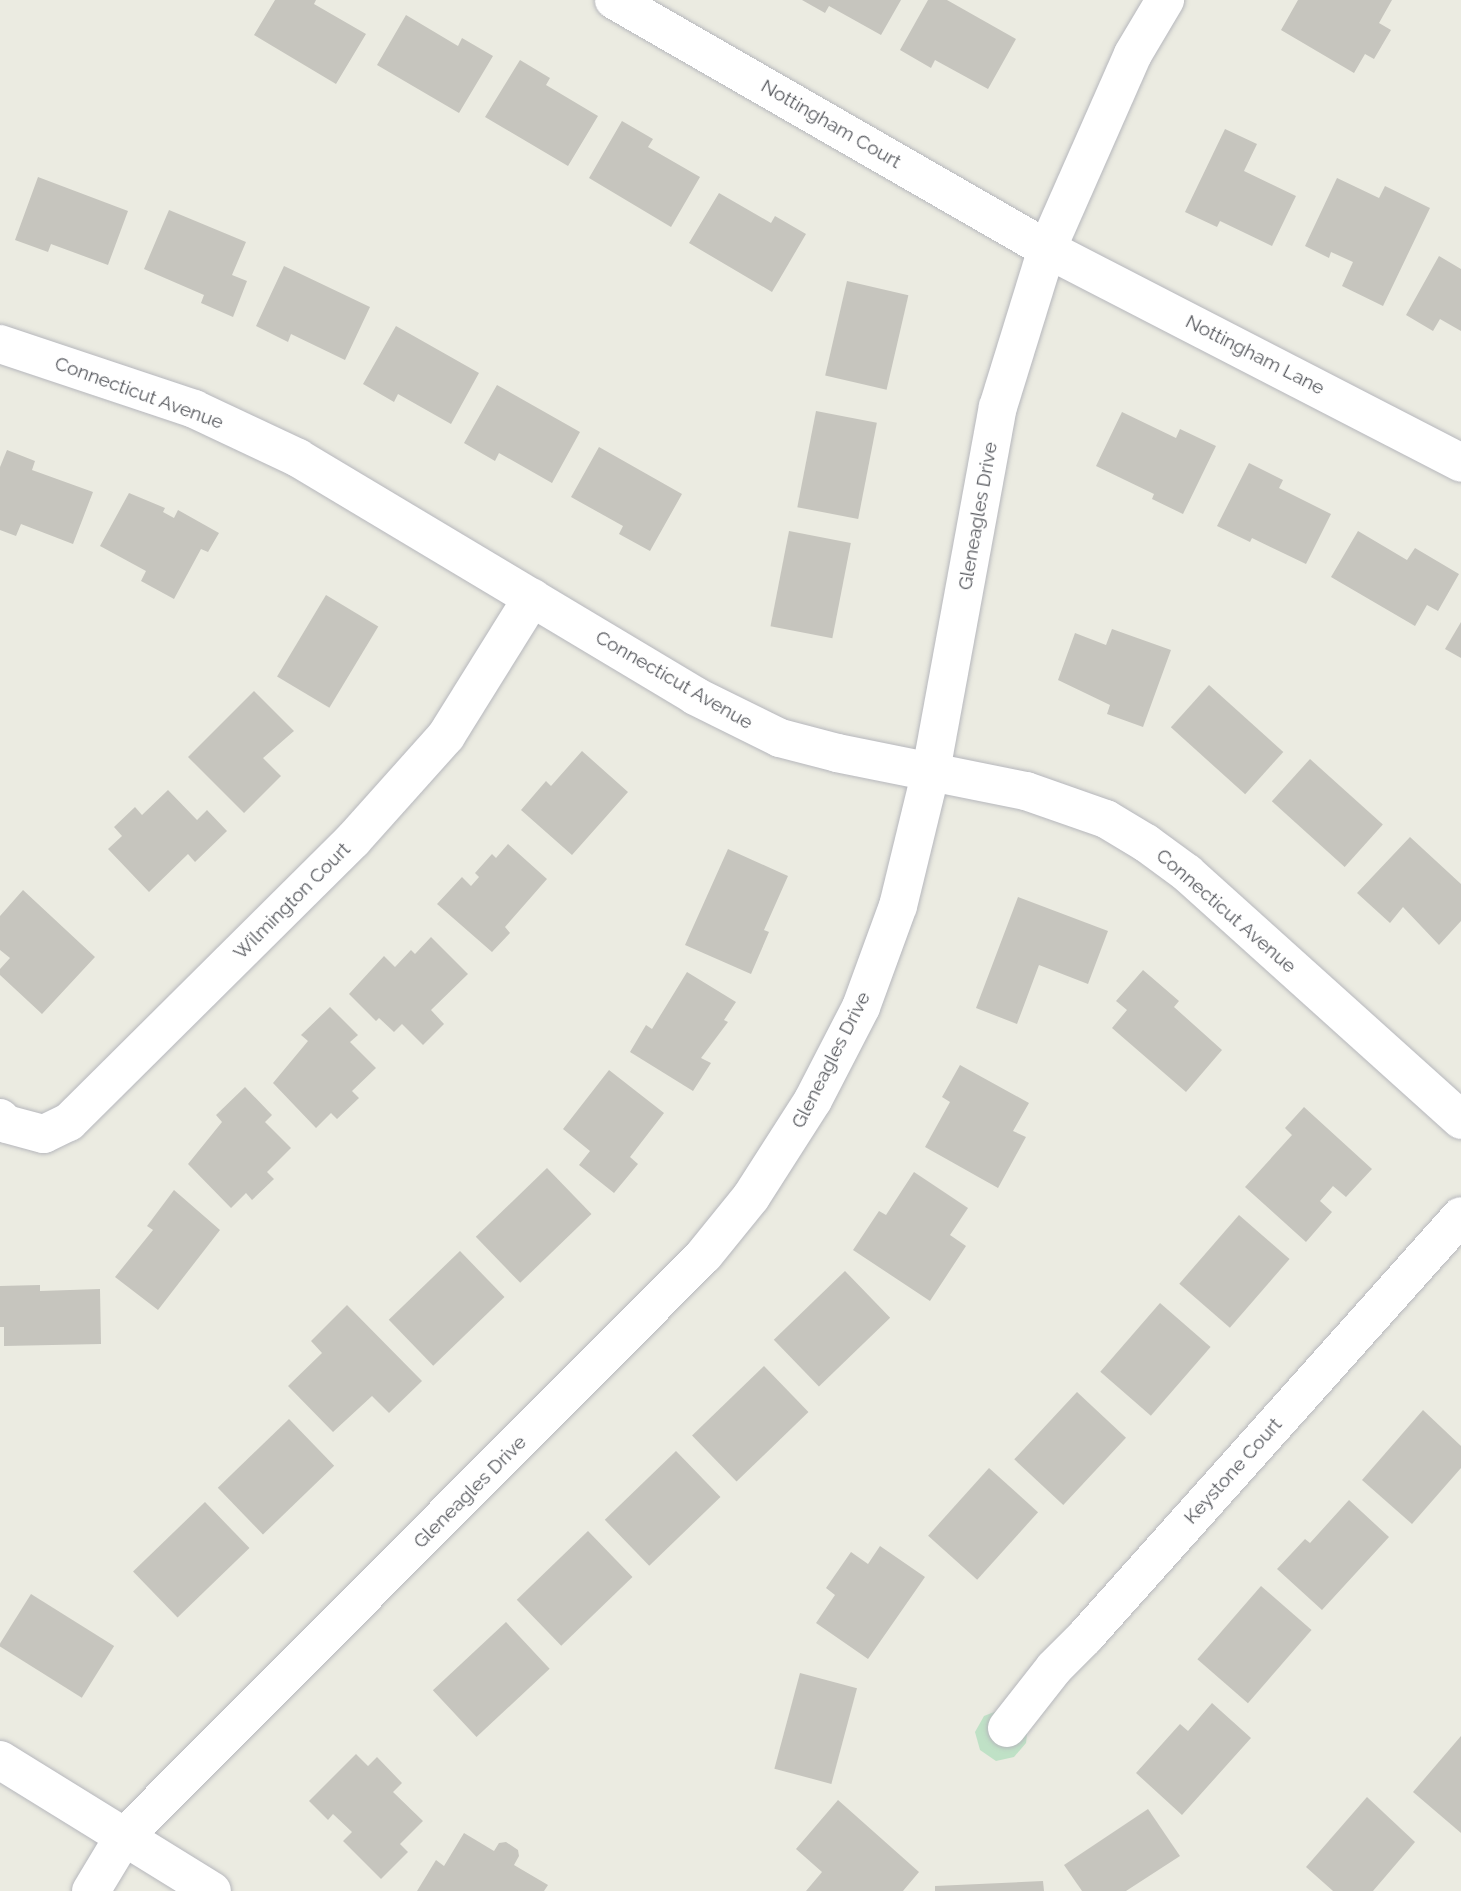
<!DOCTYPE html>
<html>
<head>
<meta charset="utf-8">
<style>
	body { margin:0 }
	#map { position:relative; width:1461px; height:1891px; overflow:hidden; background:#ebebe1; font-family:Raleway,sans-serif }
	div>[style] { position:absolute }
	.green>* { inset:0; background:#bfe1c6 }
	.building>* { inset:0; background:#c6c5be; transform-origin:0 0 }
	.roads { filter:drop-shadow(0 0 2px #b6b7bc) drop-shadow(0 0 2px #b6b7bc) }
	.minor>* { height:38px; margin:-19px; padding:0 19px; transform-origin:19px; border-radius:19px; background:#fff }
	span { translate:-50% -50%; white-space:nowrap; text-align:center; line-height:1.15; -webkit-text-stroke:7px #fff; paint-order:stroke }
	.street-label { font-size:19px; color:#595b60 }
</style>
</head>
<body>
<div id="map">
	<div class="green">
		<i style="clip-path:polygon(1002px 1709px,1027px 1734px,1026px 1743px,1014px 1757px,996px 1761px,980px 1750px,975px 1732px,984px 1716px)"></i>
	</div>
	<div class="building">
		<i style="clip-path:polygon(275px 0,316px 0,314px 4px,366px 34px,336px 84px,254px 35px)"></i>
		<i style="clip-path:polygon(802px 0,901px 0,881px 35px,829px 6px,825px 13px)"></i>
		<i style="clip-path:polygon(928px 0,947px 0,1016px 39px,988px 89px,935px 60px,931px 68px,900px 50px)"></i>
		<i style="clip-path:polygon(1298px 0,1392px 0,1379px 23px,1391px 30px,1374px 59px,1365px 54px,1354px 73px,1281px 30px)"></i>
		<i style="clip-path:polygon(406px 15px,458px 46px,462px 38px,493px 56px,459px 113px,377px 65px)"></i>
		<i style="clip-path:polygon(520px 60px,550px 78px,546px 85px,598px 116px,568px 166px,485px 117px)"></i>
		<i style="clip-path:polygon(622px 121px,653px 139px,648px 147px,700px 177px,671px 227px,589px 178px)"></i>
		<i style="clip-path:polygon(1225px 129px,1257px 144px,1244px 171px,1296px 196px,1272px 246px,1220px 221px,1217px 227px,1185px 212px)"></i>
		<i style="clip-path:polygon(38px 177px,128px 211px,108px 265px,51px 244px,48px 252px,15px 240px)"></i>
		<i style="clip-path:polygon(1337px 178px,1379px 198px,1385px 186px,1430px 208px,1383px 306px,1342px 286px,1353px 262px,1331px 252px,1329px 258px,1305px 246px)"></i>
		<i style="clip-path:polygon(719px 193px,771px 223px,775px 216px,806px 234px,772px 292px,689px 243px)"></i>
		<i style="clip-path:polygon(169px 210px,246px 242px,232px 275px,247px 281px,233px 317px,201px 303px,204px 295px,144px 269px)"></i>
		<i style="clip-path:polygon(1439px 256px,1461px 269px,1461px 331px,1440px 319px,1433px 331px,1406px 315px)"></i>
		<i style="clip-path:polygon(284px 266px,370px 307px,345px 360px,291px 334px,288px 342px,256px 326px)"></i>
		<i style="left:847px;top:281px;width:63px;height:97px;rotate:13deg"></i>
		<i style="clip-path:polygon(396px 326px,479px 373px,451px 424px,398px 394px,394px 402px,363px 384px)"></i>
		<i style="clip-path:polygon(497px 385px,580px 432px,552px 483px,499px 453px,495px 461px,464px 443px)"></i>
		<i style="left:816px;top:411px;width:62px;height:98px;rotate:11deg"></i>
		<i style="clip-path:polygon(1122px 412px,1176px 438px,1180px 429px,1216px 446px,1183px 514px,1152px 499px,1154px 494px,1096px 466px)"></i>
		<i style="clip-path:polygon(599px 447px,682px 494px,650px 551px,619px 534px,623px 526px,571px 497px)"></i>
		<i style="clip-path:polygon(7px 450px,35px 461px,32px 470px,93px 492px,73px 544px,21px 524px,16px 536px,0 530px,0 467px)"></i>
		<i style="clip-path:polygon(1249px 463px,1283px 480px,1279px 488px,1331px 514px,1306px 564px,1252px 538px,1250px 542px,1217px 526px)"></i>
		<i style="clip-path:polygon(129px 493px,165px 508px,163px 512px,174px 518px,178px 510px,219px 533px,208px 552px,201px 549px,174px 599px,141px 581px,146px 571px,100px 546px)"></i>
		<i style="left:789px;top:531px;width:63px;height:97px;rotate:11deg"></i>
		<i style="clip-path:polygon(1358px 531px,1407px 560px,1415px 548px,1459px 574px,1438px 611px,1427px 605px,1415px 626px,1331px 577px)"></i>
		<i style="left:326px;top:595px;width:61px;height:95px;rotate:31deg"></i>
		<i style="clip-path:polygon(1461px 622px,1461px 658px,1445px 649px)"></i>
		<i style="clip-path:polygon(1112px 629px,1171px 650px,1143px 727px,1107px 714px,1110px 705px,1058px 680px,1075px 633px,1106px 645px)"></i>
		<i style="left:1209px;top:685px;width:100px;height:57px;rotate:42deg"></i>
		<i style="clip-path:polygon(254px 691px,294px 731px,263px 758px,281px 776px,244px 813px,188px 757px)"></i>
		<i style="clip-path:polygon(582px 751px,628px 792px,572px 855px,521px 810px,546px 781px,551px 786px)"></i>
		<i style="left:1310px;top:759px;width:98px;height:57px;rotate:42deg"></i>
		<i style="clip-path:polygon(168px 790px,197px 820px,207px 810px,227px 831px,195px 862px,188px 854px,149px 892px,108px 849px,122px 836px,114px 827px,135px 807px,142px 815px)"></i>
		<i style="clip-path:polygon(1410px 837px,1461px 884px,1461px 921px,1439px 945px,1403px 907px,1390px 923px,1357px 893px)"></i>
		<i style="clip-path:polygon(508px 844px,547px 879px,505px 927px,510px 933px,492px 952px,437px 904px,462px 877px,471px 886px,479px 877px,475px 873px,492px 854px,496px 858px)"></i>
		<i style="clip-path:polygon(728px 849px,788px 876px,764px 930px,769px 932px,751px 974px,685px 945px)"></i>
		<i style="clip-path:polygon(23px 890px,95px 957px,42px 1014px,0 975px,0 969px,10px 958px,0 950px,0 916px)"></i>
		<i style="clip-path:polygon(1018px 897px,1108px 931px,1088px 984px,1039px 965px,1017px 1024px,976px 1008px)"></i>
		<i style="clip-path:polygon(431px 937px,468px 974px,431px 1010px,444px 1024px,423px 1045px,402px 1024px,394px 1032px,379px 1018px,376px 1021px,349px 994px,384px 956px,395px 967px,411px 950px,415px 954px)"></i>
		<i style="clip-path:polygon(1143px 970px,1179px 1001px,1174px 1007px,1222px 1050px,1186px 1092px,1112px 1028px,1127px 1010px,1116px 1001px)"></i>
		<i style="clip-path:polygon(687px 972px,736px 1002px,724px 1020px,728px 1022px,701px 1058px,711px 1063px,693px 1091px,630px 1052px,646px 1025px,652px 1029px)"></i>
		<i style="clip-path:polygon(330px 1007px,358px 1035px,350px 1042px,376px 1068px,352px 1091px,359px 1098px,337px 1119px,331px 1113px,316px 1128px,273px 1083px,308px 1041px,301px 1035px)"></i>
		<i style="clip-path:polygon(960px 1065px,1029px 1103px,1013px 1131px,1026px 1137px,998px 1188px,925px 1147px,950px 1102px,942px 1097px)"></i>
		<i style="clip-path:polygon(609px 1070px,664px 1113px,630px 1157px,638px 1164px,614px 1193px,579px 1165px,590px 1151px,563px 1129px)"></i>
		<i style="clip-path:polygon(245px 1087px,272px 1115px,265px 1122px,291px 1148px,267px 1172px,274px 1179px,252px 1200px,246px 1193px,231px 1208px,188px 1164px,222px 1122px,216px 1115px)"></i>
		<i style="clip-path:polygon(1304px 1107px,1372px 1169px,1346px 1197px,1333px 1186px,1320px 1201px,1332px 1212px,1306px 1242px,1245px 1187px,1292px 1135px,1285px 1128px)"></i>
		<i style="left:547px;top:1168px;width:64px;height:99px;rotate:46deg"></i>
		<i style="clip-path:polygon(914px 1172px,968px 1208px,950px 1235px,966px 1246px,930px 1301px,853px 1250px,879px 1211px,886px 1215px)"></i>
		<i style="clip-path:polygon(174px 1190px,220px 1230px,158px 1310px,115px 1277px,153px 1230px,147px 1226px)"></i>
		<i style="left:1239px;top:1215px;width:67px;height:91px;rotate:41deg"></i>
		<i style="left:460px;top:1251px;width:64px;height:99px;rotate:46deg"></i>
		<i style="left:845px;top:1271px;width:65px;height:99px;rotate:46deg"></i>
		<i style="clip-path:polygon(40px 1285px,40px 1291px,100px 1289px,101px 1344px,4px 1346px,4px 1327px,0 1327px,0 1286px)"></i>
		<i style="left:1160px;top:1303px;width:67px;height:91px;rotate:41deg"></i>
		<i style="clip-path:polygon(347px 1305px,422px 1381px,389px 1413px,372px 1396px,333px 1432px,288px 1386px,322px 1353px,311px 1341px)"></i>
		<i style="left:764px;top:1366px;width:64px;height:100px;rotate:46deg"></i>
		<i style="left:1077px;top:1392px;width:67px;height:92px;rotate:43deg"></i>
		<i style="clip-path:polygon(1423px 1410px,1461px 1446px,1461px 1468px,1412px 1524px,1362px 1480px)"></i>
		<i style="left:289px;top:1419px;width:65px;height:99px;rotate:46deg"></i>
		<i style="left:676px;top:1451px;width:64px;height:99px;rotate:46deg"></i>
		<i style="left:989px;top:1468px;width:66px;height:91px;rotate:42deg"></i>
		<i style="clip-path:polygon(1349px 1500px,1389px 1537px,1322px 1610px,1277px 1569px,1305px 1539px,1310px 1543px)"></i>
		<i style="left:205px;top:1502px;width:64px;height:100px;rotate:46deg"></i>
		<i style="left:588px;top:1531px;width:64px;height:99px;rotate:46deg"></i>
		<i style="clip-path:polygon(880px 1546px,925px 1577px,868px 1659px,816px 1623px,835px 1595px,826px 1588px,851px 1552px,868px 1564px)"></i>
		<i style="left:1261px;top:1586px;width:67px;height:97px;rotate:41deg"></i>
		<i style="left:31px;top:1594px;width:98px;height:61px;rotate:32deg"></i>
		<i style="left:506px;top:1622px;width:64px;height:100px;rotate:47deg"></i>
		<i style="left:800px;top:1673px;width:59px;height:99px;rotate:15deg"></i>
		<i style="clip-path:polygon(1212px 1703px,1251px 1738px,1182px 1815px,1136px 1773px,1180px 1724px,1188px 1731px)"></i>
		<i style="clip-path:polygon(1461px 1736px,1461px 1833px,1413px 1792px)"></i>
		<i style="clip-path:polygon(356px 1754px,368px 1766px,377px 1757px,402px 1783px,393px 1792px,423px 1821px,400px 1844px,408px 1852px,381px 1879px,343px 1841px,352px 1832px,333px 1814px,328px 1820px,309px 1801px)"></i>
		<i style="clip-path:polygon(1367px 1797px,1415px 1842px,1373px 1891px,1333px 1891px,1306px 1867px)"></i>
		<i style="clip-path:polygon(838px 1800px,919px 1872px,903px 1891px,806px 1891px,822px 1872px,796px 1849px)"></i>
		<i style="clip-path:polygon(1148px 1809px,1180px 1856px,1126px 1891px,1082px 1891px,1064px 1865px)"></i>
		<i style="clip-path:polygon(464px 1833px,494px 1851px,499px 1843px,506px 1842px,518px 1850px,519px 1856px,514px 1865px,548px 1885px,544px 1891px,417px 1891px,436px 1860px,444px 1866px)"></i>
		<i style="clip-path:polygon(1043px 1881px,1044px 1891px,935px 1891px,935px 1886px)"></i>
	</div>
	<div class="roads">
		<div class="minor">
			<i style="left:614px;top:0;width:499px;rotate:29.9deg"></i>
			<i style="left:1047px;top:249px;width:466px;rotate:27.3deg"></i>
			<i style="left:0;top:344px;width:205px;rotate:18.5deg"></i>
			<i style="left:194px;top:409px;width:115px;rotate:25.2deg"></i>
			<i style="left:298px;top:458px;width:463px;rotate:30.9deg"></i>
			<i style="left:695px;top:696px;width:95px;rotate:26.3deg"></i>
			<i style="left:780px;top:738px;width:59px;rotate:14.7deg"></i>
			<i style="left:837px;top:753px;width:193px;rotate:11.4deg"></i>
			<i style="left:1026px;top:791px;width:85px;rotate:19.3deg"></i>
			<i style="left:1106px;top:819px;width:47px;rotate:31deg"></i>
			<i style="left:1146px;top:843px;width:51px;rotate:36.2deg"></i>
			<i style="left:1187px;top:873px;width:369px;rotate:42deg"></i>
			<i style="left:0;top:1118px;width:8px;rotate:45deg"></i>
			<i style="left:6px;top:1124px;width:39px;rotate:15deg"></i>
			<i style="left:44px;top:1134px;width:28px;rotate:-26deg"></i>
			<i style="left:69px;top:1122px;width:400px;rotate:-44.8deg"></i>
			<i style="left:353px;top:840px;width:140px;rotate:-48.2deg"></i>
			<i style="left:446px;top:736px;width:163px;rotate:-58.1deg"></i>
			<i style="left:1007px;top:1728px;width:76px;rotate:-51.9deg"></i>
			<i style="left:1054px;top:1668px;width:44px;rotate:-45deg"></i>
			<i style="left:1085px;top:1637px;width:564px;rotate:-48.23deg"></i>
			<i style="left:0;top:1760px;width:249px;rotate:31.7deg"></i>
			<i style="left:91px;top:1891px;width:62px;rotate:-58.9deg"></i>
			<i style="left:123px;top:1838px;width:823px;rotate:-45.1deg"></i>
			<i style="left:704px;top:1255px;width:75px;rotate:-51deg"></i>
			<i style="left:751px;top:1197px;width:115px;rotate:-57.4deg"></i>
			<i style="left:813px;top:1100px;width:105px;rotate:-62.7deg"></i>
			<i style="left:861px;top:1007px;width:108px;rotate:-69.9deg"></i>
			<i style="left:898px;top:906px;width:139px;rotate:-76.3deg"></i>
			<i style="left:931px;top:771px;width:370px;rotate:-79.6deg"></i>
			<i style="left:998px;top:407px;width:165px;rotate:-72.8deg"></i>
			<i style="left:1047px;top:249px;width:213px;rotate:-66.2deg"></i>
			<i style="left:1133px;top:54px;width:63px;rotate:-59.3deg"></i>
		</div>
	</div>
	<div class="street-label">
		<span style="left:831px;top:124px;rotate:30deg">Nottingham Court</span>
		<span style="left:1255px;top:355px;rotate:27deg">Nottingham Lane</span>
		<span style="left:139px;top:393px;rotate:20deg">Connecticut Avenue</span>
		<span style="left:978px;top:516px;rotate:-80deg">Gleneagles Drive</span>
		<span style="left:674px;top:680px;rotate:30deg">Connecticut Avenue</span>
		<span style="left:292px;top:901px;rotate:-45deg">Wilmington Court</span>
		<span style="left:1226px;top:911px;rotate:41deg">Connecticut Avenue</span>
		<span style="left:831px;top:1060px;rotate:-63deg">Gleneagles Drive</span>
		<span style="left:1233px;top:1471px;rotate:-48deg">Keystone Court</span>
		<span style="left:470px;top:1492px;rotate:-45deg">Gleneagles Drive</span>
	</div>
</div>
</body>
</html>
